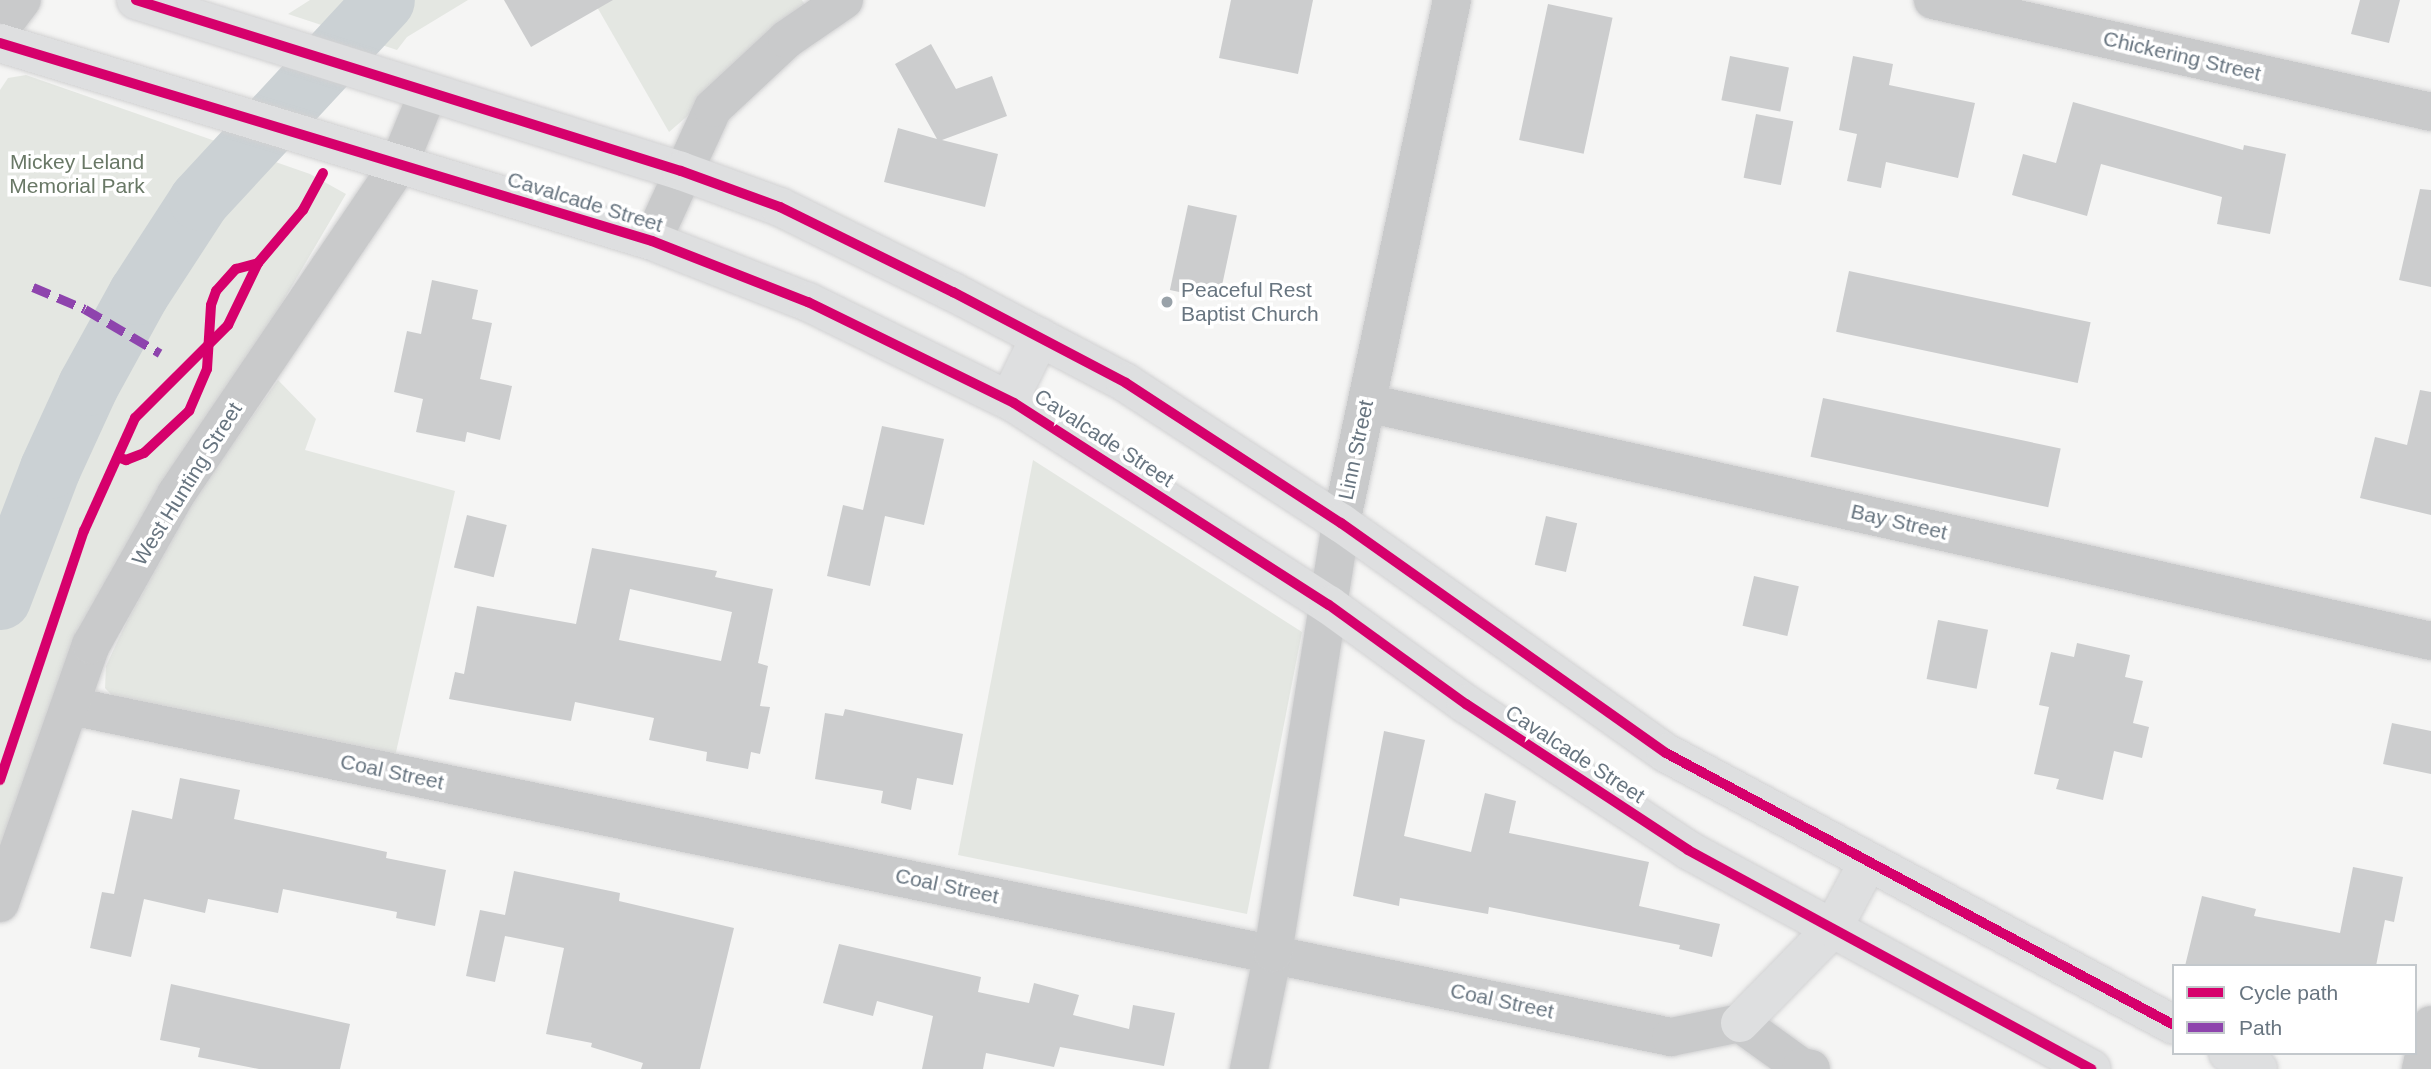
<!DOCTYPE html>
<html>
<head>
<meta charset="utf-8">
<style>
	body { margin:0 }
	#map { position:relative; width:2431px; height:1069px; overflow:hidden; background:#f5f5f4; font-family:Helvetica,sans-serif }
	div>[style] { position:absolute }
	.green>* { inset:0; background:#e4e7e2 }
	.river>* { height:61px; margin:-30.5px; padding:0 30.5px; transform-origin:30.5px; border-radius:30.5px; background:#cbd1d4 }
	.building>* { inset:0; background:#cccdce; transform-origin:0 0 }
	.roads { filter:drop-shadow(0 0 2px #d1d1d2) drop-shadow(0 0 2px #d1d1d2) }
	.minor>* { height:38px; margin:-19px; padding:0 19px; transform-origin:19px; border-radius:19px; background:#c9cacb }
	.secondary>* { height:38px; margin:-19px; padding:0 19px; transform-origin:19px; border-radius:19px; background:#dedfe0 }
	.quiet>* { height:9px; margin-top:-4.5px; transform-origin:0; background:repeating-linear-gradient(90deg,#8e44ad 0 18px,transparent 0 27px) }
	.cycleway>* { height:10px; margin:-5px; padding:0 5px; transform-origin:5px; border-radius:5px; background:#d6006c }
	.dots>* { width:19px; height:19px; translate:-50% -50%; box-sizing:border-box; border:4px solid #fff; border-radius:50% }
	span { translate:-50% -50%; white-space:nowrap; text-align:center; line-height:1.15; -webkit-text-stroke:7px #fff; paint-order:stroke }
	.street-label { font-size:21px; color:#687580 }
	.park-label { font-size:21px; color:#697866 }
	.poi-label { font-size:21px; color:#687580 }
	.left { translate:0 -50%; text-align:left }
	.legend { position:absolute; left:2172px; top:964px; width:245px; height:91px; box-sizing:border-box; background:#fff; border:2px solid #c3c8cc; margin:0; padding:9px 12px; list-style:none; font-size:21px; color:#687580 }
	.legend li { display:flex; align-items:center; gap:14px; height:35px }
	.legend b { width:35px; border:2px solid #c3c8cc }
</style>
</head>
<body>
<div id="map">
	<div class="green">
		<i style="clip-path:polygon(310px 0,468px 0,407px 37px,397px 50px,288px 14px)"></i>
		<i style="clip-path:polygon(593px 0,802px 0,809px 11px,669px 132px)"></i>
		<i style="clip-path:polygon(26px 75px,310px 174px,346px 194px,245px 366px,0 863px,0 90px,8px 78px)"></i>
		<i style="clip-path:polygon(278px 380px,316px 419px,305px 450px,455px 491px,394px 761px,120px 704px,105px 688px,106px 666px,127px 621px,197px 495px)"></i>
		<i style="clip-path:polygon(1033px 460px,1302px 632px,1247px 914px,958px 855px)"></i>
	</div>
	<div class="river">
		<i style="left:0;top:599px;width:140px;rotate:-69.1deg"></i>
		<i style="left:50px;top:468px;width:91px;rotate:-65.4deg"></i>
		<i style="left:88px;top:385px;width:104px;rotate:-61.2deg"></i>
		<i style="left:138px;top:294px;width:112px;rotate:-57deg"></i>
		<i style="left:199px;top:200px;width:272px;rotate:-47.2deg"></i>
	</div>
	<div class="building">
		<i style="clip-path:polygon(504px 0,613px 0,531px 47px)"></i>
		<i style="clip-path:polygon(1231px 0,1313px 0,1298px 74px,1219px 58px)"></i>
		<i style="clip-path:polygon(2360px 0,2400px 0,2389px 43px,2351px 34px)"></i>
		<i style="left:1548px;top:4px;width:66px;height:139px;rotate:12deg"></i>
		<i style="clip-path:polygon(931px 44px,956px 89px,992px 76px,1007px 116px,942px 140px,998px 154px,985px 207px,884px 182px,898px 128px,937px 139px,895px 64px)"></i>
		<i style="left:1730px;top:56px;width:60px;height:45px;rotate:11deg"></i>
		<i style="clip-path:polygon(1853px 56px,1893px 64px,1889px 85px,1975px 103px,1958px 178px,1886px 162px,1881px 188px,1847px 181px,1857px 134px,1839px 130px)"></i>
		<i style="clip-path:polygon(2073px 102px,2243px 150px,2244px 145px,2286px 154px,2270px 234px,2217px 224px,2222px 197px,2101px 164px,2087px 216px,2012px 195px,2023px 154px,2056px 163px)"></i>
		<i style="left:1756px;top:114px;width:38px;height:65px;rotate:11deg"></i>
		<i style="clip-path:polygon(2420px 189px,2431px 190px,2431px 287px,2399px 280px)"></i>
		<i style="left:1188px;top:205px;width:50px;height:87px;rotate:12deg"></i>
		<i style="left:1849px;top:271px;width:247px;height:62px;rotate:12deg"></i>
		<i style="clip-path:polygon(432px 280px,478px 290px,472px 319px,492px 323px,480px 379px,512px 386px,500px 440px,467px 432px,465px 442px,416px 432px,423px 399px,394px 392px,407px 331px,421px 334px)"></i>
		<i style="clip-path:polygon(2420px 390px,2431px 392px,2431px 515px,2360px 498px,2375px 437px,2407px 445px)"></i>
		<i style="left:1823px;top:398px;width:243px;height:60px;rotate:12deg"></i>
		<i style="clip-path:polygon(882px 426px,944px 439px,924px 525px,885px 516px,870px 586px,827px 576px,843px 505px,863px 510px)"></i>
		<i style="left:467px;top:515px;width:41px;height:54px;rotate:14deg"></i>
		<i style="left:1546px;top:516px;width:32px;height:50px;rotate:13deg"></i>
		<i style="clip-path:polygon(evenodd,592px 548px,717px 571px,715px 577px,773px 589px,758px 663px,768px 666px,760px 706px,770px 707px,760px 754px,751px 752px,748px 769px,706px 761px,707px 752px,649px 740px,654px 718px,575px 702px,571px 721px,449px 699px,455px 672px,464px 674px,477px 606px,576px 624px,592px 548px,630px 589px,732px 612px,721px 661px,619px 640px,630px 589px)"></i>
		<i style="left:1754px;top:576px;width:46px;height:51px;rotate:13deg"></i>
		<i style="left:1938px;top:620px;width:51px;height:60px;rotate:11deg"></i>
		<i style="clip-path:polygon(2077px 643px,2130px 655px,2125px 677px,2143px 681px,2133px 723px,2149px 727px,2142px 758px,2114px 751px,2103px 800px,2056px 789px,2059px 779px,2034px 774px,2049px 707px,2039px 705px,2051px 652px,2074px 657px)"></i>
		<i style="clip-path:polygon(845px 709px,963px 734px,953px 785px,917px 778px,911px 810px,881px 803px,883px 791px,815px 779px,825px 713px,843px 716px)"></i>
		<i style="clip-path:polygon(2392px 723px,2431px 731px,2431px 774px,2383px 764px)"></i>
		<i style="clip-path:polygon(1384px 731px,1425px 740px,1404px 836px,1471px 852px,1485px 793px,1516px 801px,1509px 833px,1649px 862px,1639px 906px,1720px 924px,1712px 957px,1679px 949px,1680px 945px,1489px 907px,1488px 914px,1400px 898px,1399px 906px,1353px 896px)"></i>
		<i style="clip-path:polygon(180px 778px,240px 790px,234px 819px,387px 852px,386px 858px,446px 870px,435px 926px,396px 918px,397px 912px,283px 889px,278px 913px,208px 899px,205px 913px,144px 899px,131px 957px,90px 948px,102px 892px,114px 894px,132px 810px,172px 819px)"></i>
		<i style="clip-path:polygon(2353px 867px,2403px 877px,2394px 922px,2385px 920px,2376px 966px,2185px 966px,2202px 896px,2256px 909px,2254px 916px,2340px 933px)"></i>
		<i style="clip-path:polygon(514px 871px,620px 893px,619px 901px,734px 928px,700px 1069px,641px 1069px,643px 1063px,591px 1047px,592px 1043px,546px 1034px,564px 948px,505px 936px,495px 982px,466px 976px,480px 910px,505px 915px)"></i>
		<i style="clip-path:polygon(839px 944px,981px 977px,978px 992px,1029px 1003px,1034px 983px,1079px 995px,1073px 1015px,1129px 1029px,1133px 1005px,1175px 1013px,1164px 1066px,1060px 1047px,1054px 1067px,986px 1053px,983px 1069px,922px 1069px,933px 1016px,877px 1001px,873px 1016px,823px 1003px)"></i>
		<i style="clip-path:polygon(171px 984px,350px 1024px,340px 1069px,259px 1069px,198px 1057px,200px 1048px,160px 1040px)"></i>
	</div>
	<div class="roads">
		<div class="minor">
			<i style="left:1933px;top:0;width:510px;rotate:12.67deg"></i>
			<i style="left:0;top:29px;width:36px;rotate:-53deg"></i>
			<i style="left:652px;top:241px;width:146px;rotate:-65.4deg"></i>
			<i style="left:713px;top:108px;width:101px;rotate:-43deg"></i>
			<i style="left:787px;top:39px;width:69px;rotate:-34.4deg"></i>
			<i style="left:1367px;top:403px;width:1090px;rotate:12.61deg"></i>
			<i style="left:71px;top:706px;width:1634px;rotate:11.69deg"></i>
			<i style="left:1671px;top:1037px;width:70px;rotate:-11.5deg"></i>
			<i style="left:1740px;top:1023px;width:75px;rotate:35.8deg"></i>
			<i style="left:1801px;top:1067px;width:10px;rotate:11deg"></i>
			<i style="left:0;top:903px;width:274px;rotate:-70.6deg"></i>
			<i style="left:91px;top:645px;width:173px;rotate:-60.6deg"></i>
			<i style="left:176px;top:494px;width:396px;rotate:-55.9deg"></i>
			<i style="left:398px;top:166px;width:79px;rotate:-67.7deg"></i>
			<i style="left:1249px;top:1069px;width:118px;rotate:-78.3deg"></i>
			<i style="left:1273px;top:953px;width:435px;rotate:-81deg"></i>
			<i style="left:1341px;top:523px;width:535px;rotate:-78.02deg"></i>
			<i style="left:2421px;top:1069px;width:45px;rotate:-77.2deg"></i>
		</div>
		<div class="secondary">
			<i style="left:136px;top:0;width:571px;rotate:17.42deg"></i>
			<i style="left:681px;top:171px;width:105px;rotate:20deg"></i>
			<i style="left:780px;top:207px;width:193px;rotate:26.2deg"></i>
			<i style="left:953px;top:292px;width:195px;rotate:27.7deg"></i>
			<i style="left:1126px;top:383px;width:257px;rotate:33.1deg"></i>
			<i style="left:1341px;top:523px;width:398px;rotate:35.3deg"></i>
			<i style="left:1666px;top:753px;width:576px;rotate:28.17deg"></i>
			<i style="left:0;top:43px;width:681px;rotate:16.89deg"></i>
			<i style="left:652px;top:241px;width:168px;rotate:21.4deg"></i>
			<i style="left:808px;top:302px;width:229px;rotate:26.1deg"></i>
			<i style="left:1014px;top:403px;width:374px;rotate:32.7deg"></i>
			<i style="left:1329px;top:605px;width:169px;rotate:35.9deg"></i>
			<i style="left:1466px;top:704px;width:266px;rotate:33.3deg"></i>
			<i style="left:1688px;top:850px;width:459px;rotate:28.5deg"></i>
			<i style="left:1009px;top:400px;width:70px;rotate:-63.8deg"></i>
			<i style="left:1740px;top:1023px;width:133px;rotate:-45.6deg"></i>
			<i style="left:1833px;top:928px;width:72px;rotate:-62deg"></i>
			<i style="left:2228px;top:1053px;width:34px;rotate:28deg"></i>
		</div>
	</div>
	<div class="quiet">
		<i style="left:33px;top:287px;width:56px;rotate:22.9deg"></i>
		<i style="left:85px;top:309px;width:87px;rotate:30.4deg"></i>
	</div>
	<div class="cycleway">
		<i style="left:136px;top:0;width:571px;rotate:17.42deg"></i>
		<i style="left:681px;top:171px;width:105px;rotate:20deg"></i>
		<i style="left:780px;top:207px;width:193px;rotate:26.2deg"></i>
		<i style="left:953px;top:292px;width:195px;rotate:27.7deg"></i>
		<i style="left:1126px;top:383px;width:257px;rotate:33.1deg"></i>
		<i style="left:1341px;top:523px;width:398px;rotate:35.3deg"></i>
		<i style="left:1666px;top:753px;width:576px;rotate:28.17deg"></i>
		<i style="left:0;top:43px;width:681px;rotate:16.89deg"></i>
		<i style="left:652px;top:241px;width:168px;rotate:21.4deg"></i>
		<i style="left:808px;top:302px;width:229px;rotate:26.1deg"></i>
		<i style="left:1014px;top:403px;width:374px;rotate:32.7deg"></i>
		<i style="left:1329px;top:605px;width:169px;rotate:35.9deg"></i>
		<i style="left:1466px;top:704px;width:266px;rotate:33.3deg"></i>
		<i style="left:1688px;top:850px;width:459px;rotate:28.5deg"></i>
		<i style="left:118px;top:457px;width:9px;rotate:21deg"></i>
		<i style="left:126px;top:460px;width:19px;rotate:-21deg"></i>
		<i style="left:144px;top:453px;width:62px;rotate:-43deg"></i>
		<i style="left:189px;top:411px;width:46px;rotate:-66.8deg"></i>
		<i style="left:207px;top:369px;width:64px;rotate:-86.4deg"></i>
		<i style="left:211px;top:305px;width:15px;rotate:-70deg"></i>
		<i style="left:216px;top:291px;width:30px;rotate:-48deg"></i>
		<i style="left:236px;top:269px;width:23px;rotate:-15deg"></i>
		<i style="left:0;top:780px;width:263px;rotate:-71.4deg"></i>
		<i style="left:84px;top:531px;width:124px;rotate:-65.7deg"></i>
		<i style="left:135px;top:418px;width:132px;rotate:-45deg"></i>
		<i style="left:228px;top:325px;width:69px;rotate:-64.2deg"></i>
		<i style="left:258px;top:263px;width:70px;rotate:-49.7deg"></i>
		<i style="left:303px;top:210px;width:42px;rotate:-61.6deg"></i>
	</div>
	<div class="dots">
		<i style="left:1167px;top:302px;background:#99a2a9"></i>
	</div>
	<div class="street-label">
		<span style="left:2182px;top:56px;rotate:13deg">Chickering Street</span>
		<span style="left:585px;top:202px;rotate:17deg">Cavalcade Street</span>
		<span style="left:1104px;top:438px;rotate:33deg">Cavalcade Street</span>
		<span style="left:1356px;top:450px;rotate:-78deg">Linn Street</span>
		<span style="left:187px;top:484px;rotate:-58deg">West Hunting Street</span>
		<span style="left:1899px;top:522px;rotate:13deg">Bay Street</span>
		<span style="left:1575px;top:754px;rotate:33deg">Cavalcade Street</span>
		<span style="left:392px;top:772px;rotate:12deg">Coal Street</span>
		<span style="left:947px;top:886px;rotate:12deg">Coal Street</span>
		<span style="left:1502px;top:1001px;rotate:12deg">Coal Street</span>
	</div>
	<div class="park-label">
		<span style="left:77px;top:174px">Mickey Leland<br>Memorial Park</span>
	</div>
	<div class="poi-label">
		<span class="left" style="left:1181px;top:302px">Peaceful Rest<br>Baptist Church</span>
	</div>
	<ul class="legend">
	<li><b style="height:9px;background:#d6006c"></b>Cycle path</li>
	<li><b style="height:9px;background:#8e44ad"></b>Path</li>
	</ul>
</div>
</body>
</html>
